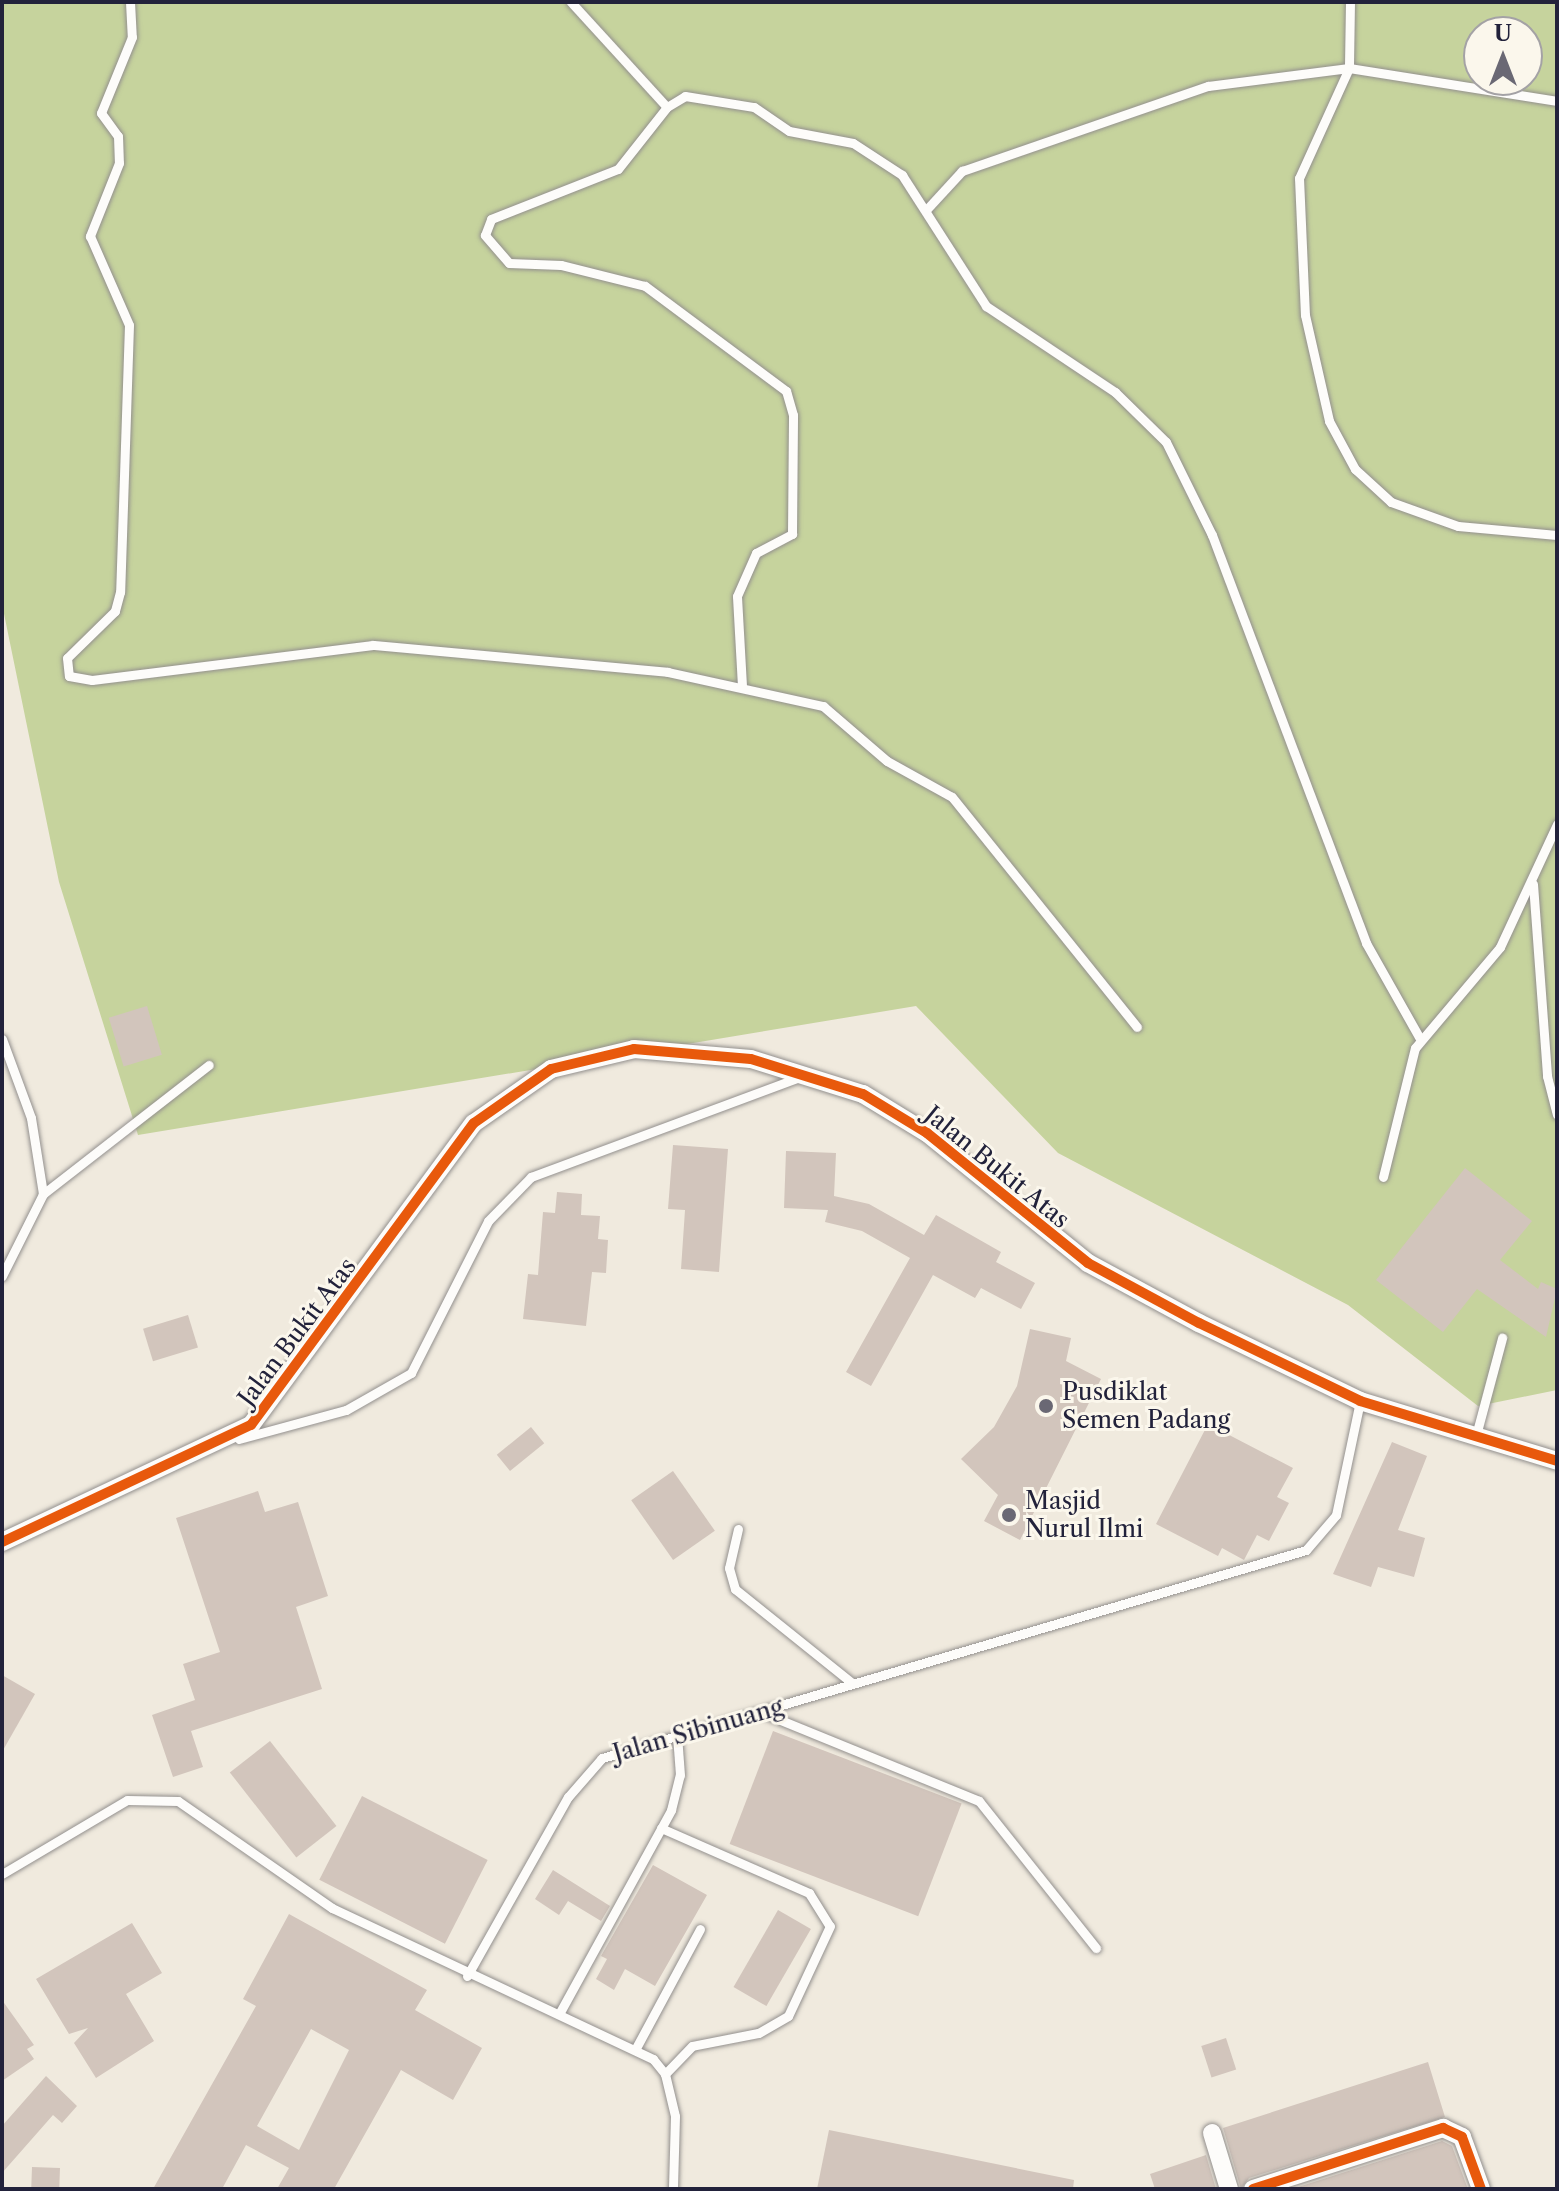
<!DOCTYPE html>
<html>
<head>
<meta charset="utf-8">
<style>
	body { margin:0 }
	#map { position:relative; width:1559px; height:2191px; overflow:hidden; background:#f0eade; font-family:"Libre Caslon Text",serif }
	div>[style] { position:absolute }
	.green>* { inset:0; background:#c6d39d }
	.building>* { inset:0; background:#d2c5bc; transform-origin:0 0 }
	.roads { filter:drop-shadow(0 0 2px #93908e) drop-shadow(0 0 2px #93908e) }
	.lane>* { height:9px; margin:-4.5px; padding:0 4.5px; transform-origin:4.5px; border-radius:4.5px; background:#fdfcfa }
	.street>* { height:18px; margin:-9px; padding:0 9px; transform-origin:9px; border-radius:9px; background:#fdfcfa }
	.cycleway>* { height:10px; margin:-5px; padding:0 5px; transform-origin:5px; border-radius:5px; background:#e8590c }
	.dots>* { width:22px; height:22px; translate:-50% -50%; box-sizing:border-box; border:4px solid #fbf7ec; border-radius:50% }
	span { translate:-50% -50%; white-space:nowrap; text-align:center; line-height:1.15; -webkit-text-stroke:6px #fbf7ec; paint-order:stroke }
	.street-label { font-size:24px; color:#22223b }
	.poi-label { font-size:24px; color:#22223b }
	.left { translate:0 -50%; text-align:left }
	.frame { position:absolute; inset:0; border:4px solid #22223b; pointer-events:none }
	.north { position:absolute; left:1463px; top:16px; width:80px; height:80px; box-sizing:border-box; background:#fbf7ec; border:2px solid #a4a2a5; border-radius:50%; rotate:0deg; font-size:22px; font-weight:700; line-height:32px; text-align:center; color:#22223b }
	.north::after { content:''; display:block; margin:auto; width:28px; height:36px; background:#6a6874; clip-path:polygon(50% 0,100% 100%,50% 72%,0 100%) }
</style>
</head>
<body>
<div id="map">
	<div class="green">
		<i style="clip-path:polygon(evenodd,2px 2px,1557px 2px,1557px 1390px,1478px 1406px,1348px 1305px,1058px 1153px,916px 1006px,138px 1135px,59px 882px,2px 604px,2px 2px,1479px 32px,1527px 32px,1527px 80px,1479px 80px,1479px 32px)"></i>
	</div>
	<div class="building">
		<i style="left:147px;top:1006px;width:51px;height:40px;rotate:73deg"></i>
		<i style="clip-path:polygon(673px 1145px,728px 1149px,719px 1272px,681px 1269px,685px 1210px,668px 1209px)"></i>
		<i style="clip-path:polygon(786px 1151px,836px 1153px,834px 1196px,869px 1204px,924px 1235px,936px 1215px,1001px 1252px,996px 1262px,1035px 1283px,1021px 1309px,981px 1288px,975px 1298px,933px 1275px,871px 1386px,846px 1372px,910px 1258px,862px 1231px,825px 1222px,828px 1210px,784px 1208px)"></i>
		<i style="clip-path:polygon(1465px 1168px,1532px 1221px,1500px 1260px,1538px 1289px,1541px 1282px,1557px 1289px,1546px 1337px,1477px 1289px,1443px 1332px,1376px 1280px)"></i>
		<i style="clip-path:polygon(557px 1192px,582px 1194px,581px 1215px,600px 1216px,598px 1239px,608px 1240px,606px 1273px,592px 1272px,586px 1326px,523px 1319px,528px 1274px,538px 1275px,543px 1212px,555px 1213px)"></i>
		<i style="left:188px;top:1315px;width:34px;height:47px;rotate:73deg"></i>
		<i style="clip-path:polygon(1030px 1329px,1071px 1338px,1066px 1361px,1101px 1379px,1020px 1540px,984px 1521px,998px 1495px,961px 1459px,994px 1427px,1017px 1386px)"></i>
		<i style="clip-path:polygon(1208px 1424px,1293px 1468px,1277px 1497px,1289px 1503px,1269px 1541px,1257px 1535px,1244px 1560px,1222px 1548px,1218px 1556px,1156px 1524px)"></i>
		<i style="left:531px;top:1427px;width:21px;height:44px;rotate:51deg"></i>
		<i style="clip-path:polygon(1392px 1442px,1427px 1456px,1398px 1530px,1425px 1538px,1414px 1577px,1378px 1567px,1371px 1587px,1333px 1574px)"></i>
		<i style="left:673px;top:1471px;width:73px;height:51px;rotate:55deg"></i>
		<i style="clip-path:polygon(258px 1491px,265px 1512px,298px 1502px,328px 1596px,296px 1607px,322px 1689px,191px 1731px,203px 1767px,173px 1777px,152px 1715px,195px 1700px,183px 1664px,220px 1652px,176px 1518px)"></i>
		<i style="clip-path:polygon(2px 1675px,35px 1694px,2px 1752px)"></i>
		<i style="left:773px;top:1731px;width:202px;height:121px;rotate:21deg"></i>
		<i style="left:270px;top:1741px;width:108px;height:51px;rotate:52deg"></i>
		<i style="left:362px;top:1796px;width:141px;height:94px;rotate:27deg"></i>
		<i style="clip-path:polygon(653px 1865px,707px 1895px,655px 1986px,625px 1969px,614px 1990px,596px 1979px,607px 1959px,601px 1956px)"></i>
		<i style="clip-path:polygon(553px 1870px,610px 1906px,601px 1921px,568px 1901px,559px 1915px,535px 1899px)"></i>
		<i style="left:778px;top:1910px;width:38px;height:89px;rotate:30deg"></i>
		<i style="clip-path:polygon(evenodd,289px 1914px,427px 1990px,415px 2010px,482px 2048px,453px 2100px,401px 2070px,334px 2189px,277px 2189px,289px 2168px,246px 2145px,222px 2189px,153px 2189px,256px 2006px,243px 1999px,289px 1914px,311px 2029px,349px 2050px,299px 2150px,257px 2126px,311px 2029px)"></i>
		<i style="clip-path:polygon(132px 1923px,162px 1973px,126px 1994px,154px 2041px,96px 2078px,74px 2043px,88px 2028px,69px 2034px,36px 1979px)"></i>
		<i style="clip-path:polygon(2px 2000px,34px 2045px,27px 2049px,34px 2059px,2px 2081px)"></i>
		<i style="left:1226px;top:2038px;width:33px;height:26px;rotate:72deg"></i>
		<i style="clip-path:polygon(1428px 2062px,1445px 2117px,1249px 2178px,1241px 2189px,1223px 2128px)"></i>
		<i style="clip-path:polygon(46px 2076px,77px 2106px,62px 2123px,53px 2115px,2px 2173px,2px 2126px)"></i>
		<i style="clip-path:polygon(829px 2130px,1074px 2180px,1073px 2189px,817px 2189px)"></i>
		<i style="clip-path:polygon(1442px 2141px,1452px 2146px,1468px 2189px,1292px 2189px)"></i>
		<i style="clip-path:polygon(1206px 2155px,1216px 2189px,1155px 2189px,1150px 2174px)"></i>
		<i style="left:32px;top:2167px;width:28px;height:22px;rotate:2deg"></i>
	</div>
	<div class="roads">
		<div class="lane">
			<i style="left:130px;top:2px;width:35px;rotate:87deg"></i>
			<i style="left:132px;top:37px;width:82px;rotate:112.2deg"></i>
			<i style="left:101px;top:113px;width:29px;rotate:54deg"></i>
			<i style="left:118px;top:136px;width:27px;rotate:88deg"></i>
			<i style="left:119px;top:163px;width:79px;rotate:111.7deg"></i>
			<i style="left:90px;top:236px;width:97px;rotate:66.3deg"></i>
			<i style="left:129px;top:325px;width:267px;rotate:91.9deg"></i>
			<i style="left:120px;top:592px;width:20px;rotate:105deg"></i>
			<i style="left:115px;top:611px;width:67px;rotate:135.6deg"></i>
			<i style="left:67px;top:658px;width:18px;rotate:84deg"></i>
			<i style="left:69px;top:676px;width:23px;rotate:10deg"></i>
			<i style="left:92px;top:680px;width:283px;rotate:-7.1deg"></i>
			<i style="left:373px;top:645px;width:296px;rotate:5.2deg"></i>
			<i style="left:668px;top:672px;width:159px;rotate:12.4deg"></i>
			<i style="left:823px;top:706px;width:84px;rotate:40.7deg"></i>
			<i style="left:887px;top:761px;width:74px;rotate:29deg"></i>
			<i style="left:952px;top:797px;width:295px;rotate:51.2deg"></i>
			<i style="left:571px;top:2px;width:142px;rotate:47.6deg"></i>
			<i style="left:1350px;top:2px;width:66px;rotate:90.9deg"></i>
			<i style="left:1349px;top:68px;width:121px;rotate:114.4deg"></i>
			<i style="left:1299px;top:178px;width:137px;rotate:87.5deg"></i>
			<i style="left:1305px;top:315px;width:109px;rotate:77.2deg"></i>
			<i style="left:1329px;top:421px;width:55px;rotate:61.6deg"></i>
			<i style="left:1355px;top:469px;width:49px;rotate:42.5deg"></i>
			<i style="left:1391px;top:502px;width:71px;rotate:19.7deg"></i>
			<i style="left:1458px;top:526px;width:99px;rotate:5.2deg"></i>
			<i style="left:927px;top:209px;width:52px;rotate:-47.4deg"></i>
			<i style="left:962px;top:171px;width:260px;rotate:-19.1deg"></i>
			<i style="left:1208px;top:86px;width:142px;rotate:-7.3deg"></i>
			<i style="left:1349px;top:68px;width:211px;rotate:9deg"></i>
			<i style="left:742px;top:686px;width:90px;rotate:-93.2deg"></i>
			<i style="left:737px;top:596px;width:47px;rotate:-66.2deg"></i>
			<i style="left:756px;top:553px;width:41px;rotate:-27.8deg"></i>
			<i style="left:792px;top:534px;width:119px;rotate:-89.5deg"></i>
			<i style="left:793px;top:415px;width:25px;rotate:-106deg"></i>
			<i style="left:786px;top:391px;width:176px;rotate:-143.3deg"></i>
			<i style="left:645px;top:286px;width:87px;rotate:-166deg"></i>
			<i style="left:561px;top:265px;width:52px;rotate:-177.8deg"></i>
			<i style="left:509px;top:263px;width:37px;rotate:-131deg"></i>
			<i style="left:485px;top:235px;width:17px;rotate:-69deg"></i>
			<i style="left:491px;top:219px;width:136px;rotate:-21.5deg"></i>
			<i style="left:618px;top:169px;width:79px;rotate:-51.7deg"></i>
			<i style="left:667px;top:107px;width:21px;rotate:-31deg"></i>
			<i style="left:685px;top:96px;width:70px;rotate:9.1deg"></i>
			<i style="left:754px;top:107px;width:42px;rotate:34.4deg"></i>
			<i style="left:789px;top:131px;width:65px;rotate:10.6deg"></i>
			<i style="left:853px;top:143px;width:59px;rotate:33.1deg"></i>
			<i style="left:902px;top:175px;width:156px;rotate:57.3deg"></i>
			<i style="left:986px;top:306px;width:155px;rotate:33.7deg"></i>
			<i style="left:1115px;top:392px;width:71px;rotate:44.4deg"></i>
			<i style="left:1166px;top:442px;width:104px;rotate:63.7deg"></i>
			<i style="left:1212px;top:535px;width:436px;rotate:69.3deg"></i>
			<i style="left:1366px;top:943px;width:110px;rotate:60.6deg"></i>
			<i style="left:1533px;top:884px;width:193px;rotate:85.8deg"></i>
			<i style="left:1547px;top:1076px;width:40px;rotate:75.6deg"></i>
			<i style="left:2px;top:1039px;width:84px;rotate:69.8deg"></i>
			<i style="left:31px;top:1118px;width:77px;rotate:81deg"></i>
			<i style="left:43px;top:1194px;width:92px;rotate:116.6deg"></i>
			<i style="left:1383px;top:1177px;width:133px;rotate:-76.1deg"></i>
			<i style="left:1415px;top:1048px;width:132px;rotate:-49.9deg"></i>
			<i style="left:1500px;top:947px;width:136px;rotate:-65.1deg"></i>
			<i style="left:43px;top:1194px;width:210px;rotate:-37.9deg"></i>
			<i style="left:239px;top:1439px;width:111px;rotate:-15.2deg"></i>
			<i style="left:346px;top:1410px;width:75px;rotate:-29.6deg"></i>
			<i style="left:411px;top:1373px;width:170px;rotate:-63.1deg"></i>
			<i style="left:488px;top:1221px;width:62px;rotate:-45.7deg"></i>
			<i style="left:531px;top:1177px;width:287px;rotate:-20.4deg"></i>
			<i style="left:1475px;top:1439px;width:105px;rotate:-75deg"></i>
			<i style="left:738px;top:1529px;width:40px;rotate:103deg"></i>
			<i style="left:729px;top:1568px;width:22px;rotate:74deg"></i>
			<i style="left:735px;top:1589px;width:151px;rotate:38.8deg"></i>
			<i style="left:761px;top:1712px;width:235px;rotate:22.2deg"></i>
			<i style="left:979px;top:1801px;width:188px;rotate:51.5deg"></i>
			<i style="left:661px;top:1828px;width:162px;rotate:23.7deg"></i>
			<i style="left:809px;top:1893px;width:39px;rotate:58deg"></i>
			<i style="left:830px;top:1926px;width:99px;rotate:115deg"></i>
			<i style="left:788px;top:2016px;width:34px;rotate:150deg"></i>
			<i style="left:758px;top:2033px;width:67px;rotate:168.9deg"></i>
			<i style="left:692px;top:2046px;width:39px;rotate:134deg"></i>
			<i style="left:2px;top:1874px;width:145px;rotate:-30.6deg"></i>
			<i style="left:127px;top:1800px;width:51px;rotate:1.1deg"></i>
			<i style="left:178px;top:1801px;width:188px;rotate:34.8deg"></i>
			<i style="left:332px;top:1908px;width:355px;rotate:25.2deg"></i>
			<i style="left:653px;top:2059px;width:19px;rotate:51deg"></i>
			<i style="left:665px;top:2074px;width:43px;rotate:76.6deg"></i>
			<i style="left:675px;top:2116px;width:73px;rotate:91.6deg"></i>
			<i style="left:467px;top:1976px;width:206px;rotate:-60.6deg"></i>
			<i style="left:568px;top:1797px;width:52px;rotate:-48.9deg"></i>
			<i style="left:602px;top:1758px;width:734px;rotate:-16.46deg"></i>
			<i style="left:1306px;top:1550px;width:46px;rotate:-49.4deg"></i>
			<i style="left:1336px;top:1515px;width:116px;rotate:-78.1deg"></i>
			<i style="left:559px;top:2014px;width:233px;rotate:-61.2deg"></i>
			<i style="left:671px;top:1810px;width:36px;rotate:-76deg"></i>
			<i style="left:680px;top:1775px;width:40px;rotate:-94.3deg"></i>
			<i style="left:636px;top:2048px;width:135px;rotate:-61.7deg"></i>
		</div>
		<div class="street">
			<i style="left:2px;top:1542px;width:275px;rotate:-25.2deg"></i>
			<i style="left:251px;top:1425px;width:375px;rotate:-53.6deg"></i>
			<i style="left:474px;top:1123px;width:94px;rotate:-35deg"></i>
			<i style="left:551px;top:1069px;width:85px;rotate:-13.5deg"></i>
			<i style="left:634px;top:1049px;width:117px;rotate:4.9deg"></i>
			<i style="left:751px;top:1059px;width:117px;rotate:17.4deg"></i>
			<i style="left:863px;top:1094px;width:75px;rotate:31.4deg"></i>
			<i style="left:927px;top:1133px;width:207px;rotate:38.9deg"></i>
			<i style="left:1088px;top:1263px;width:126px;rotate:28.4deg"></i>
			<i style="left:1199px;top:1323px;width:179px;rotate:25.8deg"></i>
			<i style="left:1360px;top:1401px;width:206px;rotate:16.9deg"></i>
			<i style="left:1212px;top:2133px;width:59px;rotate:73.1deg"></i>
			<i style="left:1253px;top:2189px;width:200px;rotate:-17.8deg"></i>
			<i style="left:1443px;top:2128px;width:21px;rotate:25deg"></i>
			<i style="left:1462px;top:2137px;width:55px;rotate:69.9deg"></i>
		</div>
	</div>
	<div class="cycleway">
		<i style="left:2px;top:1542px;width:275px;rotate:-25.2deg"></i>
		<i style="left:251px;top:1425px;width:375px;rotate:-53.6deg"></i>
		<i style="left:474px;top:1123px;width:94px;rotate:-35deg"></i>
		<i style="left:551px;top:1069px;width:85px;rotate:-13.5deg"></i>
		<i style="left:634px;top:1049px;width:117px;rotate:4.9deg"></i>
		<i style="left:751px;top:1059px;width:117px;rotate:17.4deg"></i>
		<i style="left:863px;top:1094px;width:75px;rotate:31.4deg"></i>
		<i style="left:927px;top:1133px;width:207px;rotate:38.9deg"></i>
		<i style="left:1088px;top:1263px;width:126px;rotate:28.4deg"></i>
		<i style="left:1199px;top:1323px;width:179px;rotate:25.8deg"></i>
		<i style="left:1360px;top:1401px;width:206px;rotate:16.9deg"></i>
		<i style="left:1253px;top:2189px;width:200px;rotate:-17.8deg"></i>
		<i style="left:1443px;top:2128px;width:21px;rotate:25deg"></i>
		<i style="left:1462px;top:2137px;width:55px;rotate:69.9deg"></i>
	</div>
	<div class="dots">
		<i style="left:1046px;top:1406px;background:#6a6874"></i>
		<i style="left:1009px;top:1515px;background:#6a6874"></i>
	</div>
	<div class="street-label">
		<span style="left:997px;top:1167px;rotate:39deg">Jalan Bukit Atas</span>
		<span style="left:297px;top:1332px;rotate:-53deg">Jalan Bukit Atas</span>
		<span style="left:698px;top:1730px;rotate:-16deg">Jalan Sibinuang</span>
	</div>
	<div class="poi-label">
		<span class="left" style="left:1062px;top:1406px">Pusdiklat<br>Semen Padang</span>
		<span class="left" style="left:1025px;top:1515px">Masjid<br>Nurul Ilmi</span>
	</div>
	<div class="frame"></div>
	<div class="north">U</div>
</div>
</body>
</html>
